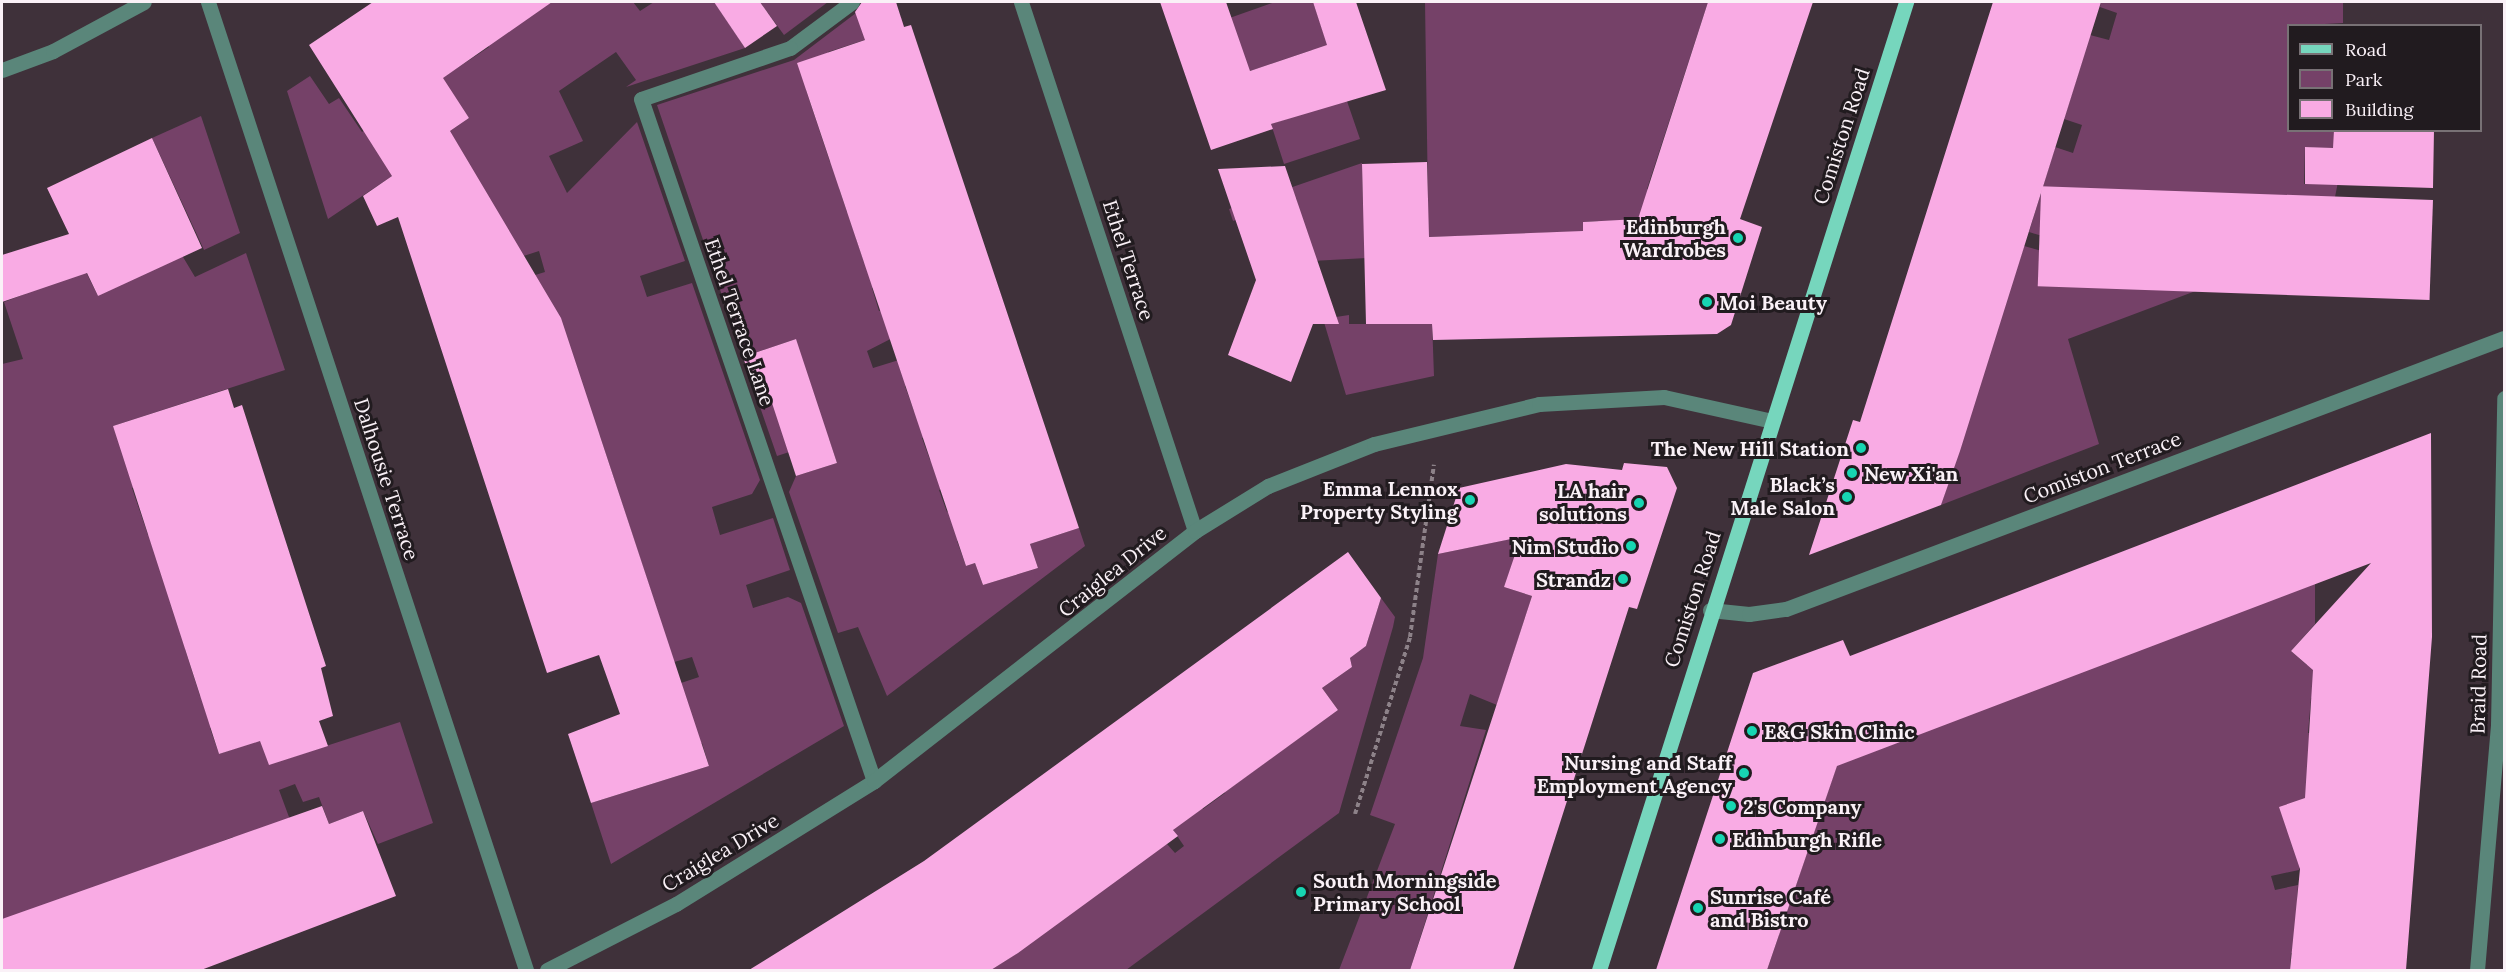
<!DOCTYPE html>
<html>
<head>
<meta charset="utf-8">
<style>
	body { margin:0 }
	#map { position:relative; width:2506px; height:972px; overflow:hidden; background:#3f313a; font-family:Lora,serif }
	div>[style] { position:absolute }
	.green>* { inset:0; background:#754168 }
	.building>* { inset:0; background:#f9abe4; transform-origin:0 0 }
	.path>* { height:4px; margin-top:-2px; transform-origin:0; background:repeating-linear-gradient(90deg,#8d8289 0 4.5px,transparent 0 7.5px) }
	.minor>* { height:15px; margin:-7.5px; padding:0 7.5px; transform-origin:7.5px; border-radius:7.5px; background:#5a867a }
	.major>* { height:15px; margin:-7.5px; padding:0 7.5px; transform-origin:7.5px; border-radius:7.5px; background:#76d6bd }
	.dots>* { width:16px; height:16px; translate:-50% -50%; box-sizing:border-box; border:3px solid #211b1f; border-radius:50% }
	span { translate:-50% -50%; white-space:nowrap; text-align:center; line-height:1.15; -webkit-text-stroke:6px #211b1f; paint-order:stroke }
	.street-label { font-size:20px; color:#faf1f7 }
	.poi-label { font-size:20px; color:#faf1f7; font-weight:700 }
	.right { translate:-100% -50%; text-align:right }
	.left { translate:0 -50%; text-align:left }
	.frame { position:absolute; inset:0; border:3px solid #faf1f7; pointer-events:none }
	.legend { position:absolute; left:2287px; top:24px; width:195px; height:108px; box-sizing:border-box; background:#211b1f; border:2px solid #787175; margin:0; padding:8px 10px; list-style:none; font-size:18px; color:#faf1f7 }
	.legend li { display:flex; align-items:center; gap:12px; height:30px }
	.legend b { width:30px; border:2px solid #787175 }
</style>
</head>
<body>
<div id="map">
	<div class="green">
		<i style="clip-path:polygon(469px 2px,538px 2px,542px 7px,549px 2px,633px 2px,640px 11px,654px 2px,733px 2px,720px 10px,745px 48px,626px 87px,636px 80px,616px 52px,559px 91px,583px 141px,549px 156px,567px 193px,637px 122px,685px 261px,640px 276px,647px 297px,692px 283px,760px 480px,752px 494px,712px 507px,720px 535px,773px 518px,790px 570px,746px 585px,753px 608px,788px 597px,801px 603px,844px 726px,611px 864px,591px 803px,709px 766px,702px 743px,677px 750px,681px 683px,699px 677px,692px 657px,674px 662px,600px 436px,522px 279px,545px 272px,539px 251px,422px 289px,392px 176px,328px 219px,287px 91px,310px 76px,329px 104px,339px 98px,362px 132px,412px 98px,437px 140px,469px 118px,439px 80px,489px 47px,465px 12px,473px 7px)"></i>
		<i style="clip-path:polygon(760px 2px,828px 2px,784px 35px)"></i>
		<i style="clip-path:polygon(1275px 2px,1313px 2px,1360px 139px,1284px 164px,1271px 124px,1331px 104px,1312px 50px,1250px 71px,1173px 38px)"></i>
		<i style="clip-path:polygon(1425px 2px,1708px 2px,1647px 189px,1676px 199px,1673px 206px,1599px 239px,1598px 221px,1583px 222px,1584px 240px,1565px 232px,1429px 237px,1434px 376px,1346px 395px,1323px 319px,1349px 315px,1349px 324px,1385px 324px,1385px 257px,1312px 261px,1296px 198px,1233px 221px,1229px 209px,1362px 163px,1363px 205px,1428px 204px)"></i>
		<i style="clip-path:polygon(2101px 2px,2343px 2px,2343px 23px,2288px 26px,2288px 130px,2334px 131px,2339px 151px,2305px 147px,2304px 184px,2338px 182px,2331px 217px,2342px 217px,2342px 236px,2068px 339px,2099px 444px,1941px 505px,2024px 246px,2042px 251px,2046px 237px,2029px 232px,2055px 147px,2073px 153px,2082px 125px,2064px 119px,2090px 35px,2109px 40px,2117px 13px,2100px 7px)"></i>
		<i style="clip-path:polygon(856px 13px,862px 30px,901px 17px,904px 27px,828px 52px,828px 83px,806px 90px,830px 162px,861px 152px,839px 188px,847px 212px,878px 202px,856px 238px,864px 262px,894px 251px,894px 281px,872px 288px,879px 311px,911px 301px,910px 329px,867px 351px,873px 368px,928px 351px,927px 378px,905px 386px,914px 411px,944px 401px,944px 430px,922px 438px,930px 460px,960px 450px,961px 481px,939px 490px,947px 512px,978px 502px,979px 534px,957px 541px,966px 566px,975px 563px,983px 585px,1038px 568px,1030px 544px,1079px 528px,1085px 546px,887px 696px,858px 627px,838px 633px,789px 492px,796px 476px,837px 463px,829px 439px,777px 456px,760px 407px,796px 339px,743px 357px,657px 105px,794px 60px)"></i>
		<i style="clip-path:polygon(201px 116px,240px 233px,204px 250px,152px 138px)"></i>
		<i style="clip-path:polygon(174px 242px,195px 277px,246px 253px,285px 370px,113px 426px,183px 472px,132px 488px,148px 535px,198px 519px,235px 632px,185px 649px,200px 696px,261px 712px,210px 728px,219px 754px,277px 734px,286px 759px,400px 722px,433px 823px,378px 844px,363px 811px,329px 824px,319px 797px,303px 802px,295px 784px,279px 790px,299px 844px,243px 865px,233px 837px,201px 849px,212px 877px,2px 919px,2px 364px,23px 359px,4px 302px,25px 294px,22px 285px,84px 268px,98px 296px)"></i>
		<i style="clip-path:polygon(1539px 533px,1504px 587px,1532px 596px,1497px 705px,1470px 694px,1460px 726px,1486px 730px,1410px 970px,1339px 970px,1395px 824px,1370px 815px,1423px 658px,1438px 554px)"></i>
		<i style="clip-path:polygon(2315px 580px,2315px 624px,2291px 651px,2307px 665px,2319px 653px,2343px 701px,2311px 698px,2308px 733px,2341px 736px,2299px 870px,2271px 876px,2275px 890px,2298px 885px,2297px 899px,2328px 902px,2323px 955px,2291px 953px,2290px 970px,1767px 970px,1840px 756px)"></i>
		<i style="clip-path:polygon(1381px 598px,1395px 617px,1393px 627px,1339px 813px,1126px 970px,991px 970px,1016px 954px,1004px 938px,1167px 844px,1175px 853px,1184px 846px,1173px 830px,1187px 788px,1203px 809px,1225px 793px,1210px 771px,1230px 788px,1338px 710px,1322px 688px,1352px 667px,1350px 658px,1366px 646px)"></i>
	</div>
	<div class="building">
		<i style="clip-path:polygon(373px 2px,552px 2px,443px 78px,469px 118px,450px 131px,561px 318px,709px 766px,591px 803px,568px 734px,620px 714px,599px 655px,547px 673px,398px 217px,377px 226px,363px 196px,392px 176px,309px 45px)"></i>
		<i style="clip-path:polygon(714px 2px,760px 2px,777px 26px,745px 48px)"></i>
		<i style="clip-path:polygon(862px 2px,896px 2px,904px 27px,911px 25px,1079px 528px,1030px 544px,1038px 568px,983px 585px,975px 563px,966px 566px,797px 63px,865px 40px,855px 12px)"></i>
		<i style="clip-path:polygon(1160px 2px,1226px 2px,1250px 71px,1327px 45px,1313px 2px,1356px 2px,1386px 90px,1271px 124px,1273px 129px,1211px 150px)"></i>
		<i style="clip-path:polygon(1708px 2px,1813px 2px,1740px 219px,1762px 227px,1731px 325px,1717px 334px,1433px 340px,1432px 324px,1366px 324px,1362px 164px,1427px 162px,1429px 237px,1583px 231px,1583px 222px,1638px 219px)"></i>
		<i style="clip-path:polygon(1993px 2px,2101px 2px,1960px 451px,1941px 505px,1809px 555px,1853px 420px,1860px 422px)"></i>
		<i style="clip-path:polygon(2334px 130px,2434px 130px,2433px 188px,2305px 184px,2305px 147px,2333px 148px)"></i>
		<i style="clip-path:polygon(152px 138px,202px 248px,98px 296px,87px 273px,2px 302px,2px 255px,69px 234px,47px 188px)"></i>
		<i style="clip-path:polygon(1285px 166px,1339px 324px,1313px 324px,1291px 382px,1228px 355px,1256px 280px,1218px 169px)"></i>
		<i style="left:2433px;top:200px;width:100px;height:392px;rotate:92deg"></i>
		<i style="clip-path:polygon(796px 339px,837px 463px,796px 476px,772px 403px,760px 407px,743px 357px)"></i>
		<i style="clip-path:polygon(228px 389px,234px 408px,242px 405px,274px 505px,326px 666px,321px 668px,333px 716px,319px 721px,328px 746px,269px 765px,260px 741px,219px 754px,113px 426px)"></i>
		<i style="clip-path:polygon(2431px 433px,2432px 637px,2406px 970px,2290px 970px,2300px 869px,2279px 807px,2305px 798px,2313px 670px,2291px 651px,2371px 563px,1837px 766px,1767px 970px,1656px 970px,1753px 673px,1843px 640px,1850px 656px)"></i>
		<i style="clip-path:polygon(1624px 463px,1667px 467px,1677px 488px,1637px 609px,1629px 607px,1513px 970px,1410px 970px,1532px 596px,1504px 587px,1521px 537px,1438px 554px,1459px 488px,1566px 464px,1622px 470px)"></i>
		<i style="clip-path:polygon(1348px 552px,1381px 598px,1366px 646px,1350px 658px,1352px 667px,1322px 688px,1338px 710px,1173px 830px,1178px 836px,1018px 953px,991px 970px,749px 970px,924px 861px)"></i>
		<i style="clip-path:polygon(322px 806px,329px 824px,363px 811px,396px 896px,201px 970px,2px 970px,2px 919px)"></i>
	</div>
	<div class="path">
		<i style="left:1355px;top:814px;width:185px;rotate:-72.7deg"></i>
		<i style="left:1410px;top:637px;width:174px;rotate:-82.1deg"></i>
	</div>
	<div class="minor">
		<i style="left:208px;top:2px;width:1019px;rotate:71.81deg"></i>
		<i style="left:852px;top:2px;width:77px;rotate:143.4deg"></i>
		<i style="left:790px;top:48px;width:157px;rotate:161.1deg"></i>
		<i style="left:641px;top:99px;width:721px;rotate:71.14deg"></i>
		<i style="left:1021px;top:2px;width:557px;rotate:71.79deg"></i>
		<i style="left:2px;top:70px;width:54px;rotate:-20.4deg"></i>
		<i style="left:53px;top:51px;width:103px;rotate:-28.3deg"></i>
		<i style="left:1710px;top:610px;width:39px;rotate:6deg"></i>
		<i style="left:1749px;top:614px;width:37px;rotate:-8deg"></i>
		<i style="left:1786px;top:609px;width:767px;rotate:-20.68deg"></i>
		<i style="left:547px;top:970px;width:145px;rotate:-27.1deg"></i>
		<i style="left:676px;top:904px;width:233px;rotate:-31.8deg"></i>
		<i style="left:874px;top:781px;width:407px;rotate:-37.9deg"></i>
		<i style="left:1195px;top:531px;width:86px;rotate:-31.7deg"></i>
		<i style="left:1268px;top:486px;width:114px;rotate:-21.6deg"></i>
		<i style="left:1374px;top:444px;width:170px;rotate:-13.6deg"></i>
		<i style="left:1539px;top:404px;width:125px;rotate:-3.2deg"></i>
		<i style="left:1664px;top:397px;width:111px;rotate:12.5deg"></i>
		<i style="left:2477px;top:970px;width:246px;rotate:-85.1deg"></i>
		<i style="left:2498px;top:725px;width:327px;rotate:-88.9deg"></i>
	</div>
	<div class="major">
		<i style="left:1599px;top:970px;width:1016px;rotate:-72.4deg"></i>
	</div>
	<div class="dots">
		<i style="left:1738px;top:238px;background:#17d5b2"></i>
		<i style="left:1707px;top:302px;background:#17d5b2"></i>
		<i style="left:1861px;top:448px;background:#17d5b2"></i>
		<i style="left:1852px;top:473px;background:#17d5b2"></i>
		<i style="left:1847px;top:497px;background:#17d5b2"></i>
		<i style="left:1470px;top:500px;background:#17d5b2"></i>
		<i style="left:1639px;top:503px;background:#17d5b2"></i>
		<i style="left:1631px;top:546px;background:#17d5b2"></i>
		<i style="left:1623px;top:579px;background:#17d5b2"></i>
		<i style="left:1752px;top:731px;background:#17d5b2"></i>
		<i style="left:1744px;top:773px;background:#17d5b2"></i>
		<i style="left:1731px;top:806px;background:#17d5b2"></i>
		<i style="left:1720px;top:839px;background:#17d5b2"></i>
		<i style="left:1301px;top:892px;background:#17d5b2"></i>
		<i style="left:1698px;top:908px;background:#17d5b2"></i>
	</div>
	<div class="street-label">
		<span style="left:1841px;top:136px;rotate:-72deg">Comiston Road</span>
		<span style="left:1129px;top:260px;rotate:72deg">Ethel Terrace</span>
		<span style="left:740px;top:322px;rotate:71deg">Ethel Terrace Lane</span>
		<span style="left:2102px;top:467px;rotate:-21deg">Comiston Terrace</span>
		<span style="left:387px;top:479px;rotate:72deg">Dalhousie Terrace</span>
		<span style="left:1112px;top:571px;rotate:-39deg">Craiglea Drive</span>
		<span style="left:1692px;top:599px;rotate:-72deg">Comiston Road</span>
		<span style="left:2478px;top:684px;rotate:-89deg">Braid Road</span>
		<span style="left:720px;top:852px;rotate:-31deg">Craiglea Drive</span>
	</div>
	<div class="poi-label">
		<span class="right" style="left:1726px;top:238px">Edinburgh<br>Wardrobes</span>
		<span class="left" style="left:1719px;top:302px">Moi Beauty</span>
		<span class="right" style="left:1849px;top:448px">The New Hill Station</span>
		<span class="left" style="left:1864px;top:473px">New Xi'an</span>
		<span class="right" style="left:1835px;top:496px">Black’s<br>Male Salon</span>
		<span class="right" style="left:1458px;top:500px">Emma Lennox<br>Property Styling</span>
		<span class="right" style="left:1627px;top:502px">LA hair<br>solutions</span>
		<span class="right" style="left:1619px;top:546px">Nim Studio</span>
		<span class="right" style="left:1611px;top:579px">Strandz</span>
		<span class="left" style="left:1764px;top:731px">E&amp;G Skin Clinic</span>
		<span class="right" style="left:1732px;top:774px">Nursing and Staff<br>Employment Agency</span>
		<span class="left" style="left:1743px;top:806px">2's Company</span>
		<span class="left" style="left:1732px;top:839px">Edinburgh Rifle</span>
		<span class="left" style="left:1313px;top:892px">South Morningside<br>Primary School</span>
		<span class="left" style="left:1710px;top:908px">Sunrise Café<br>and Bistro</span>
	</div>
	<div class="frame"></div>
	<ul class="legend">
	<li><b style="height:8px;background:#76d6bd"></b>Road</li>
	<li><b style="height:16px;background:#754168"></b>Park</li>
	<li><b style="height:16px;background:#f9abe4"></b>Building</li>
	</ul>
</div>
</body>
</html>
